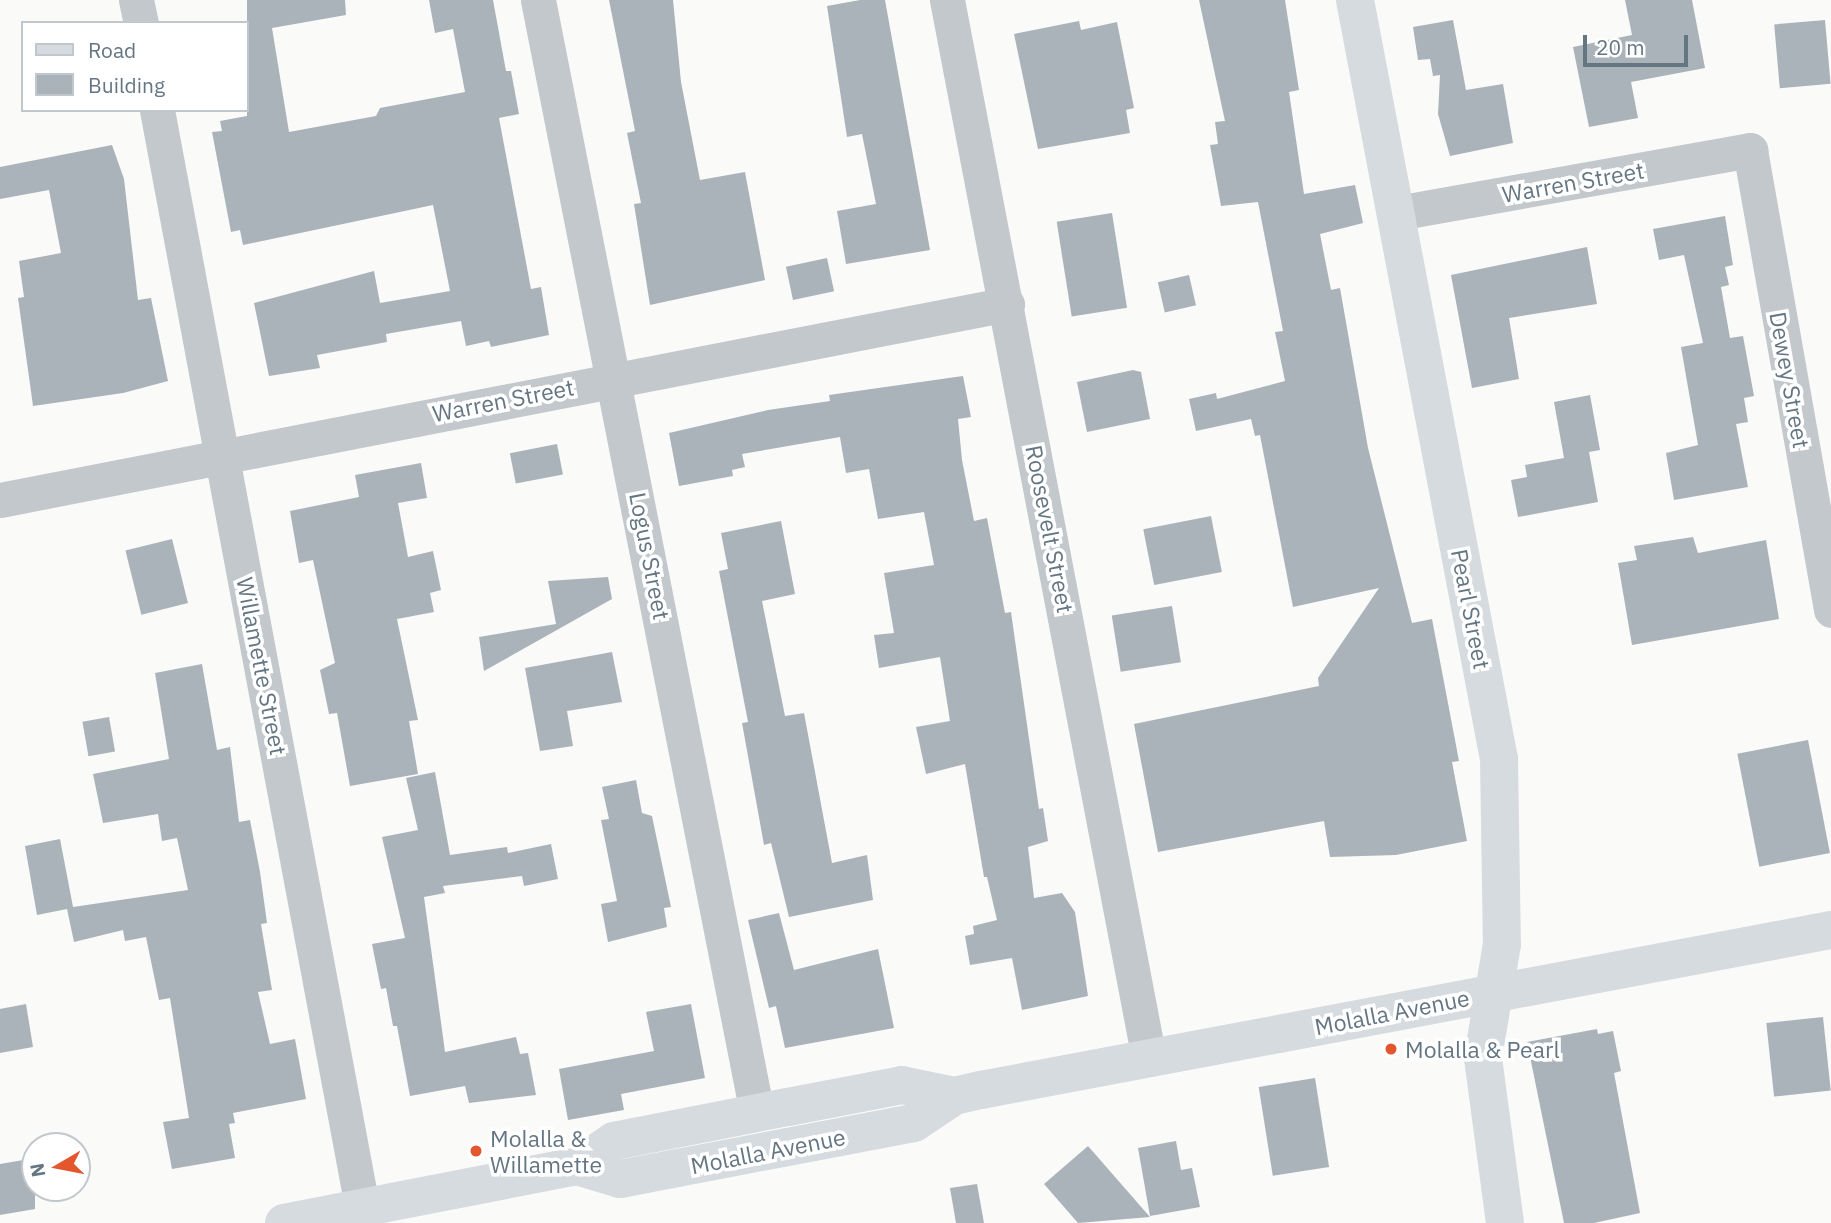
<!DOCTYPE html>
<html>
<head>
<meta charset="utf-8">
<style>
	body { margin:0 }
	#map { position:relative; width:1831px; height:1223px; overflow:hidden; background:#fafaf8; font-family:"IBM Plex Sans",sans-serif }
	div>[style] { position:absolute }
	.building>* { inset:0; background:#aab3b9; transform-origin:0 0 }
	.street>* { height:35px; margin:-17.5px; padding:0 17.5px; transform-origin:17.5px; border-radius:17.5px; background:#c3c8cc }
	.secondary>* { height:38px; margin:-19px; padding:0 19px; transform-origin:19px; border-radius:19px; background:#d6dbdf }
	.primary>* { height:38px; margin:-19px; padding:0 19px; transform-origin:19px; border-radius:19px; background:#d6dbdf }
	.dots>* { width:19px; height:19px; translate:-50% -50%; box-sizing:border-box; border:4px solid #fff; border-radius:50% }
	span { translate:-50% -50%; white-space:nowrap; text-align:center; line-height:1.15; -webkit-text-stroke:7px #fff; paint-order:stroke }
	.street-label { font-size:23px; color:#657683 }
	.poi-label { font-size:23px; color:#657683 }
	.left { translate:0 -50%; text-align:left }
	.legend { position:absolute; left:21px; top:21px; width:228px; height:91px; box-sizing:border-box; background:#fff; border:2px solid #c1c8cd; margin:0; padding:9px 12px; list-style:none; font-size:21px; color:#657683 }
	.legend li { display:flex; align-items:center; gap:14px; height:35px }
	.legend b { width:35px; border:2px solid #c1c8cd }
	.north { position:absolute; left:21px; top:1132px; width:70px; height:70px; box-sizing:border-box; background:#fff; border:2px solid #c1c8cd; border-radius:50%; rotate:260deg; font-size:19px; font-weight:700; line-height:28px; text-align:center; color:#657683 }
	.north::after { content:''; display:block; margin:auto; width:24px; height:32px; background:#e4572e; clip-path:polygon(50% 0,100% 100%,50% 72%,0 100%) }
	.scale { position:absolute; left:1583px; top:35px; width:105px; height:32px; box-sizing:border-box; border:4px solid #657683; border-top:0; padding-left:9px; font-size:21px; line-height:24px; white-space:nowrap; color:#657683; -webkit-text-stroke:5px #fff; paint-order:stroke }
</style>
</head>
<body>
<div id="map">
	<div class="building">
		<i style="clip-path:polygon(247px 0,345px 0,346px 15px,272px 28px,289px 132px,376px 116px,380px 108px,465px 92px,453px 29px,435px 33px,429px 0,493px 0,506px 71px,511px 71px,519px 114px,499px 118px,531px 289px,541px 287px,549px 335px,491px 347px,489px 341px,466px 346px,461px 321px,386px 334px,387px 342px,317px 355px,320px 368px,269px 376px,254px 303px,374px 271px,380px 303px,450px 291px,433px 205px,243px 245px,240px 230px,231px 232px,212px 132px,222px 131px,220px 121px,247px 116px)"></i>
		<i style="clip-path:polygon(609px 0,673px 0,681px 82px,700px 180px,745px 172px,765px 280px,650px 305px,634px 204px,641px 203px,627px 133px,635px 131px)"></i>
		<i style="clip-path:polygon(860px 0,885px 0,930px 250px,846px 264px,837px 211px,876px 204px,862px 134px,847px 137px,827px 6px)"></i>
		<i style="clip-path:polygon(1199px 0,1285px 0,1299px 90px,1289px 92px,1304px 194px,1355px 185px,1363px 223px,1320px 234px,1331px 290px,1340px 288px,1368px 448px,1412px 623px,1432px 619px,1459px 761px,1452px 762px,1467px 841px,1396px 855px,1330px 857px,1324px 821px,1158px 852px,1134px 724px,1319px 686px,1318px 678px,1379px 588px,1293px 607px,1260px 435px,1255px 436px,1251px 419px,1196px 431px,1189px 399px,1216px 393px,1217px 399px,1285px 381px,1275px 332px,1283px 331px,1258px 202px,1221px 206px,1210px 145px,1218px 144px,1215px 122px,1225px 121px)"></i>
		<i style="clip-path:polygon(1625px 0,1692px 0,1705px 68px,1631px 82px,1638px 118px,1589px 127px,1573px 47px,1632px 35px)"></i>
		<i style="clip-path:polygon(1453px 20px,1466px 90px,1503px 84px,1513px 143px,1450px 156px,1438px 114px,1440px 75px,1433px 76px,1430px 59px,1418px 60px,1413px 27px)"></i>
		<i style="left:1825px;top:20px;width:64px;height:51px;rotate:85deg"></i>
		<i style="clip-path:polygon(1079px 21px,1081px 30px,1117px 22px,1134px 108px,1126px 110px,1130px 133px,1038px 149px,1014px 34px)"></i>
		<i style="clip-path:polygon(112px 145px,124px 179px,138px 300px,151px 298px,168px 381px,123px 393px,33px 406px,18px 298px,24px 297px,19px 261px,61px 253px,49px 190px,0 199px,0 167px)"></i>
		<i style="left:1112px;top:213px;width:96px;height:56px;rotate:81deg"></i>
		<i style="clip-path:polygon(1725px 216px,1733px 265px,1725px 267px,1729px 285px,1721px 287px,1730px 338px,1743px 336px,1754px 396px,1744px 398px,1748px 422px,1736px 424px,1748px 487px,1674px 500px,1666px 453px,1698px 445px,1681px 347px,1703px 343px,1684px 255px,1659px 260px,1653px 229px)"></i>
		<i style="clip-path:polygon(1587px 247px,1597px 304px,1509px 318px,1519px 379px,1472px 388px,1451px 275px)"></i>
		<i style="left:827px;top:258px;width:34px;height:42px;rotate:78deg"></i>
		<i style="left:1189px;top:275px;width:31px;height:32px;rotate:77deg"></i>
		<i style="clip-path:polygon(1133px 370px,1141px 372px,1150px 419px,1087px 432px,1077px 382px)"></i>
		<i style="clip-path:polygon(963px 376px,971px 417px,958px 419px,962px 460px,974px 521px,987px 518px,1005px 613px,1011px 612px,1039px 809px,1043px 808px,1048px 841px,1028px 847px,1034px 898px,1062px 893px,1075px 912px,1088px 996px,1022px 1010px,1012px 958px,970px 965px,965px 936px,974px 934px,973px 926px,997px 920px,987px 877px,984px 877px,965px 764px,926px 774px,916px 727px,950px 721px,940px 657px,879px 668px,874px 635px,894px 633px,884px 573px,934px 565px,924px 512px,878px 519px,869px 469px,846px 473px,840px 437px,742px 454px,745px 467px,732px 470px,733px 476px,679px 486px,669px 433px,768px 410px,830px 401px,829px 395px)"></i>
		<i style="clip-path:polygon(1590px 395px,1600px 450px,1589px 452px,1598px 502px,1518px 517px,1511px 480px,1527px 477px,1525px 465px,1564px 458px,1554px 402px)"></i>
		<i style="left:557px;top:444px;width:31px;height:48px;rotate:79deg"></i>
		<i style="clip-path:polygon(421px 463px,427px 498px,398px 503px,408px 557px,433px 551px,441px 590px,430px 593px,434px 612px,397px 619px,418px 720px,409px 721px,418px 774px,350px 786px,337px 713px,329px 714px,320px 670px,335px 663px,313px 560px,299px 563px,290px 511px,359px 497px,355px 475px)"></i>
		<i style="left:1211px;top:516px;width:57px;height:69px;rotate:79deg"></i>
		<i style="clip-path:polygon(781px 521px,795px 594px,762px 601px,785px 716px,804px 713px,832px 863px,867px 855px,873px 900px,789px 917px,771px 843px,764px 845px,742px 723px,748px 722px,719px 571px,728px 569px,721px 533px)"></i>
		<i style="clip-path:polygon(1693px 537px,1698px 553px,1766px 540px,1779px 619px,1632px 645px,1618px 563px,1637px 560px,1634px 546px)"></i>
		<i style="left:172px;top:539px;width:66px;height:48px;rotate:76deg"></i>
		<i style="clip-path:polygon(608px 577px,612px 599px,484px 671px,479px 637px,556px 624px,548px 581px)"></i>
		<i style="left:1172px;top:606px;width:57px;height:61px;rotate:81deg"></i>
		<i style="clip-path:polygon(612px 652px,622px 702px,567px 711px,573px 746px,540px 751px,525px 668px)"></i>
		<i style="clip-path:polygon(202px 664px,217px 750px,230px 747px,239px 822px,250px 820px,260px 872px,267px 923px,261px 924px,272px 990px,258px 992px,270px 1044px,295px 1039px,306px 1099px,233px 1113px,235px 1123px,229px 1124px,235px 1158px,172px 1169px,163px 1122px,189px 1118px,170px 998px,159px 1000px,146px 937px,125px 941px,123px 930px,74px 942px,67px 909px,37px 915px,25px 846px,60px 839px,73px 907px,188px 890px,177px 838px,162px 841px,158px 814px,103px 823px,93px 774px,169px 759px,155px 673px)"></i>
		<i style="left:109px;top:717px;width:35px;height:27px;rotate:80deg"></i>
		<i style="left:1808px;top:740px;width:115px;height:72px;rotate:79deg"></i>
		<i style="clip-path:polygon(435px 772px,450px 855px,507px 847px,508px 853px,551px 844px,558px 879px,524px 886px,522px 876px,443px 886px,445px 893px,424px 897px,445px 1052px,516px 1037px,520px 1054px,528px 1053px,536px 1095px,469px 1103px,465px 1086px,410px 1096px,397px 1026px,393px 1026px,386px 988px,381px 989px,372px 944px,405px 938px,382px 837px,418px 830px,406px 778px)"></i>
		<i style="clip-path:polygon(636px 780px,642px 813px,652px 816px,671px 907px,664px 908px,667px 927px,608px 942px,601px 904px,617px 901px,601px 820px,609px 819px,602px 787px)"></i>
		<i style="clip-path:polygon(779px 913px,794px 970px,878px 949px,894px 1028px,785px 1048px,776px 1006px,769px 1008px,748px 920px)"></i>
		<i style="clip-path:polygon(26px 1004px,33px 1047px,0 1053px,0 1009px)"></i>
		<i style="clip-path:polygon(691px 1004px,705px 1078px,621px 1094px,624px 1110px,568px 1120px,559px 1069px,654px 1051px,646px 1012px)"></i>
		<i style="left:1823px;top:1017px;width:74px;height:57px;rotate:84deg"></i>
		<i style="clip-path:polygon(1597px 1029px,1598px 1034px,1613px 1031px,1621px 1071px,1614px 1073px,1640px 1213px,1594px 1223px,1564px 1223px,1527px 1042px)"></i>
		<i style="left:1315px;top:1078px;width:90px;height:57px;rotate:81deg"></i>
		<i style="clip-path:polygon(1176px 1141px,1181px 1170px,1192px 1168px,1200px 1207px,1150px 1216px,1138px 1148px)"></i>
		<i style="clip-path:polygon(1088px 1146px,1150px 1217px,1078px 1223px,1044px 1184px)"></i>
		<i style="clip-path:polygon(35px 1158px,35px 1209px,0 1215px,0 1164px)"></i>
		<i style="clip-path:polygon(977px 1184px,984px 1223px,956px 1223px,950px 1188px)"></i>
	</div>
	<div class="street">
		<i style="left:136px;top:0;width:24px;rotate:78deg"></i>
		<i style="left:538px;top:0;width:1134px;rotate:78.87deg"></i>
		<i style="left:947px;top:0;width:1078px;rotate:79.2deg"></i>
		<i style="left:157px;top:110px;width:1132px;rotate:79.41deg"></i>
		<i style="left:1397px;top:213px;width:359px;rotate:-10.1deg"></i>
		<i style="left:1750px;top:150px;width:467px;rotate:80deg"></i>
		<i style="left:0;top:500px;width:1026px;rotate:-11.01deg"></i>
	</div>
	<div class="secondary">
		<i style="left:1355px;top:0;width:773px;rotate:79.26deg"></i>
		<i style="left:1499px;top:759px;width:185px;rotate:89.1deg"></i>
		<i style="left:1502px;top:944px;width:116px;rotate:99.5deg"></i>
		<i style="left:1483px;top:1058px;width:166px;rotate:82.4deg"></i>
	</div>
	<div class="primary">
		<i style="left:577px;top:1166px;width:45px;rotate:16.8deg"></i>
		<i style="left:620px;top:1179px;width:299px;rotate:-10.8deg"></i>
		<i style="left:914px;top:1123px;width:48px;rotate:-34deg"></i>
		<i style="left:954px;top:1096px;width:28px;rotate:-13deg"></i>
		<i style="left:981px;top:1090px;width:865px;rotate:-10.66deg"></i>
		<i style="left:284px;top:1223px;width:298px;rotate:-11deg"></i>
		<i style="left:577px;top:1166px;width:45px;rotate:-34deg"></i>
		<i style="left:614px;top:1141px;width:177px;rotate:-11.1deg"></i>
		<i style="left:788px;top:1107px;width:116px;rotate:-10.9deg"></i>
		<i style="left:902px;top:1085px;width:53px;rotate:11.9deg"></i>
	</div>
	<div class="dots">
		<i style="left:1391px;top:1049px;background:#e4572e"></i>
		<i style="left:476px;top:1151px;background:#e4572e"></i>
	</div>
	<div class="street-label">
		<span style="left:1573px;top:182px;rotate:-10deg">Warren Street</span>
		<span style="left:1790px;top:380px;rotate:80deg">Dewey Street</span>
		<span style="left:503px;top:400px;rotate:-11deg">Warren Street</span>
		<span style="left:1050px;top:529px;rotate:79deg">Roosevelt Street</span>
		<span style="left:650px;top:556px;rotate:79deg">Logus Street</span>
		<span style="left:1471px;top:609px;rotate:79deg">Pearl Street</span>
		<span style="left:262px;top:666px;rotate:79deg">Willamette Street</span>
		<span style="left:1392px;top:1012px;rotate:-11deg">Molalla Avenue</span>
		<span style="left:768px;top:1151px;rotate:-11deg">Molalla Avenue</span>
	</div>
	<div class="poi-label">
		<span class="left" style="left:1405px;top:1049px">Molalla &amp; Pearl</span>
		<span class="left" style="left:490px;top:1151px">Molalla &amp;<br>Willamette</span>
	</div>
	<ul class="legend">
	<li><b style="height:9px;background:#d6dbdf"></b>Road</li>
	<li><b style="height:19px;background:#aab3b9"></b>Building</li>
	</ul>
	<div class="north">N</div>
	<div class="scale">20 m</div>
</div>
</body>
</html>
